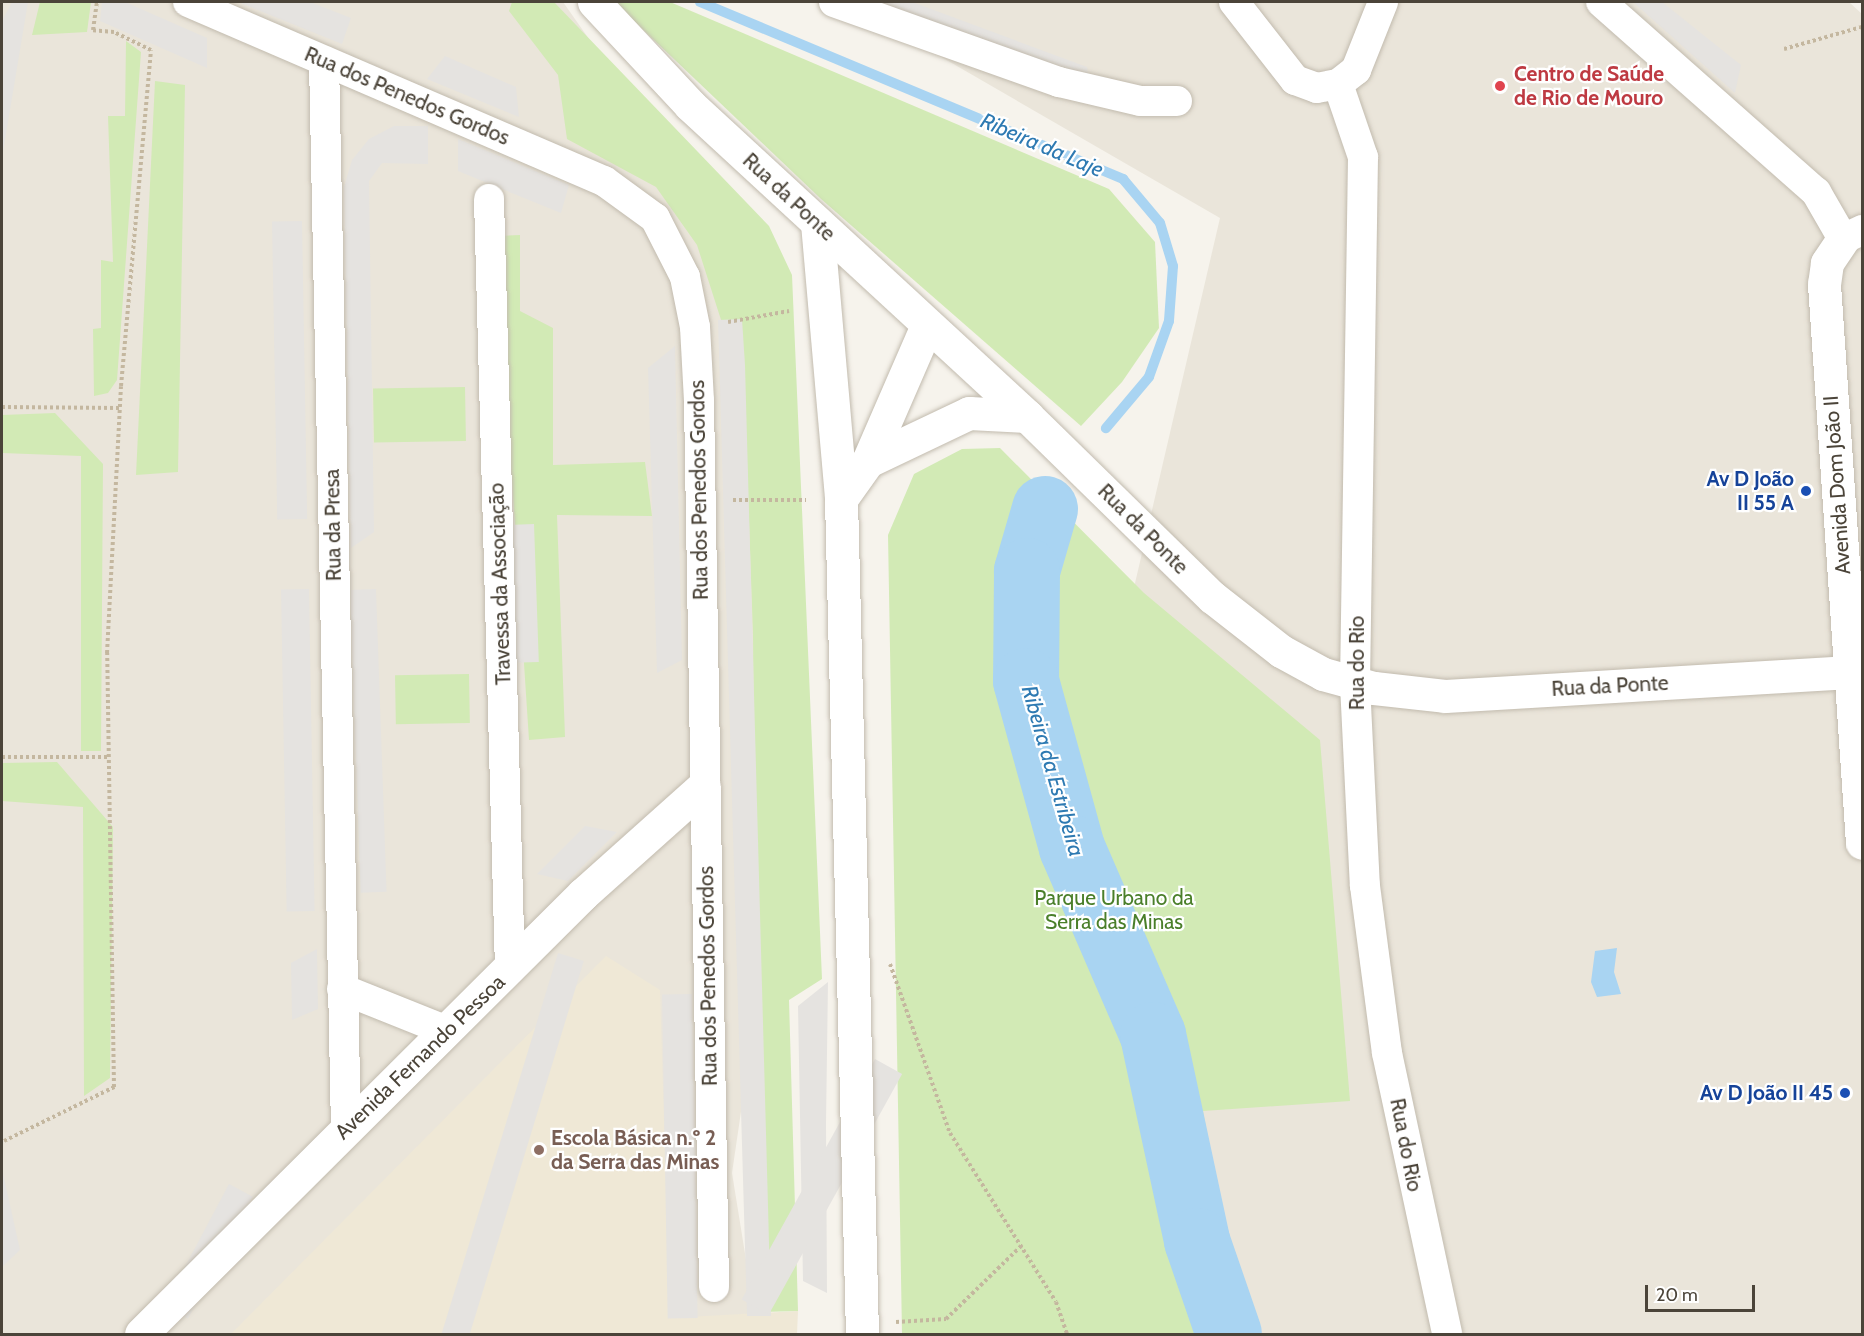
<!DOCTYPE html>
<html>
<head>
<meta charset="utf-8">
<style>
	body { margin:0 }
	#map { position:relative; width:1864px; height:1336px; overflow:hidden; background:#f6f3ec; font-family:Cabin,sans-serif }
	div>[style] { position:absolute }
	.residential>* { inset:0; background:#eae5da }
	.education>* { inset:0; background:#efe8d6 }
	.green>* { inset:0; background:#d2eab5; transform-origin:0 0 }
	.parking>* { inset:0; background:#e5e3e0; transform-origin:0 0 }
	.water>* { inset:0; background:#a9d4f2 }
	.stream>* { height:10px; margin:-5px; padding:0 5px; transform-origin:5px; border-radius:5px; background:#a9d4f2 }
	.river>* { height:66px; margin:-33px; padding:0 33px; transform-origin:33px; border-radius:33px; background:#a9d4f2 }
	.path>* { height:4px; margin-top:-2px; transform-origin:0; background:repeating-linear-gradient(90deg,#c4b79f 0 3px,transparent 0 6px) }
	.roads { filter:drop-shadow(0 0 2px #c2bbae) drop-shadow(0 0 2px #c2bbae) }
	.minor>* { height:30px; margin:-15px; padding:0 15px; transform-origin:15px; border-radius:15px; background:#fff }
	.tertiary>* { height:33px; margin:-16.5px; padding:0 16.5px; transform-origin:16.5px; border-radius:16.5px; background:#fff }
	.dots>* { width:16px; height:16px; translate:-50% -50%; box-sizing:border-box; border:3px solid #fff; border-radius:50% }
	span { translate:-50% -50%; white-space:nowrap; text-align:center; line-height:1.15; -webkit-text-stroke:4.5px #fff; paint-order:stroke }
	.health-label { font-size:21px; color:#be3a42; font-weight:700 }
	.left { translate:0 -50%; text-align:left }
	.street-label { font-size:21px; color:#4b4439 }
	.transit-label { font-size:21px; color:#164399; font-weight:700 }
	.right { translate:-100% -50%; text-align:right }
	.park-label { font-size:21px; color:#4a7f2a }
	.education-label { font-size:21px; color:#785e54; font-weight:700 }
	.water-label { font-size:22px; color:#2e7ab2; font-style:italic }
	.frame { position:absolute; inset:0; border:3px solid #4b4439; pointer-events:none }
	.scale { position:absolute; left:1645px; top:1285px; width:110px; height:27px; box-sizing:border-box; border:3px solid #4b4439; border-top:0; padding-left:8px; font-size:18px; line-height:21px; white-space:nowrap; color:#4b4439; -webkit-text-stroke:4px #fff; paint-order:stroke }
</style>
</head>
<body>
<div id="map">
	<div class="residential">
		<i style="clip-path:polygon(2px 2px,563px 2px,752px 271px,785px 812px,732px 1173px,758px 1334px,2px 1334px)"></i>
		<i style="clip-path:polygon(846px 2px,1849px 2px,1862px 14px,1862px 1334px,1222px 1334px,1102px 725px,1220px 218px)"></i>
	</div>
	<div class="education">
		<i style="clip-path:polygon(606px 956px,660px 990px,670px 1318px,798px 1311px,797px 1334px,231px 1334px)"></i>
	</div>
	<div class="green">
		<i style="clip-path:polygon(40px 2px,91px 2px,87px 32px,32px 35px)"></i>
		<i style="clip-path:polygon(512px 2px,554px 2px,769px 226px,792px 275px,822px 979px,789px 1000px,798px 1311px,759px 1312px,753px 635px,746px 435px,731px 351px,697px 245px,656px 187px,567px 139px,558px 75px,509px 11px)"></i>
		<i style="clip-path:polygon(614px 2px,670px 2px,1109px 189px,1155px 242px,1159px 328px,1122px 382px,1081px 426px,821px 199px)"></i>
		<i style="clip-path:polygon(126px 41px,141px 52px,117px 380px,108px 393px,94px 396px,93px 329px,101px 328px,101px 260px,113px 262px,108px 116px,125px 116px)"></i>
		<i style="clip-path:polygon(155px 81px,185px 85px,178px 472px,136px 475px)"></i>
		<i style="clip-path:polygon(520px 235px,520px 311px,553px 328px,553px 465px,645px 462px,652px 516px,557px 515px,565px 737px,529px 740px,496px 236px)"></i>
		<i style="left:465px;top:387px;width:54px;height:92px;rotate:89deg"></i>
		<i style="clip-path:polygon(55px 413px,103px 464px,101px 751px,81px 751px,81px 456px,2px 453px,2px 415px)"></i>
		<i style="clip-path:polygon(1000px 448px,1144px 593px,1320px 740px,1350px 1101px,1203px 1111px,1244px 1334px,902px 1334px,888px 535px,914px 474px,962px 449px)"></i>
		<i style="left:469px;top:674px;width:49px;height:74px;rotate:89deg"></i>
		<i style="clip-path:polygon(57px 762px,113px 827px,110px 1078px,84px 1096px,83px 807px,2px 801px,2px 763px)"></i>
	</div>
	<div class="parking">
		<i style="clip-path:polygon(12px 2px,28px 2px,2px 158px,2px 21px)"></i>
		<i style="clip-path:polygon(102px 2px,125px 2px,207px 38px,207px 68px,100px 21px)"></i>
		<i style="clip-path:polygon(238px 2px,310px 2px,351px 18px,342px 44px)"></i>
		<i style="clip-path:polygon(876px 2px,912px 2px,1087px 67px,1089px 81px)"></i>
		<i style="clip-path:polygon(1633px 2px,1662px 2px,1741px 65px,1735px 93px)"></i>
		<i style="clip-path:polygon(445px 56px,516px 87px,519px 117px,427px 79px)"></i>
		<i style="clip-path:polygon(394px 126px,428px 126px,428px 164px,382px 163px,369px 181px,374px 532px,351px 548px,344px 187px,352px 160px,369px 139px)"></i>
		<i style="clip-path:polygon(458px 139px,569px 185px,561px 213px,458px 171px)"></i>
		<i style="left:302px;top:221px;width:298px;height:30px;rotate:89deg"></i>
		<i style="clip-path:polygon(742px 319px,745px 365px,771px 1316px,747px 1316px,718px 320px)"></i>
		<i style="clip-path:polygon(675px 346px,682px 660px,657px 673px,648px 368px)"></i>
		<i style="left:534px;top:524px;width:138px;height:27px;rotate:88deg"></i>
		<i style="left:309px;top:589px;width:322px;height:28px;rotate:89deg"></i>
		<i style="left:376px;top:589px;width:303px;height:26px;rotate:88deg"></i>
		<i style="clip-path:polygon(585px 826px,617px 832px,568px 881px,537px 874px)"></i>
		<i style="clip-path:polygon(317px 949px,318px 1009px,292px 1020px,291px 963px)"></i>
		<i style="left:558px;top:953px;width:27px;height:529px;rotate:17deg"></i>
		<i style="clip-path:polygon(828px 982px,826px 1124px,827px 1293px,803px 1281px,798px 1006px)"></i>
		<i style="left:692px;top:994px;width:324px;height:30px;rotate:89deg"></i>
		<i style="left:875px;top:1059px;width:31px;height:275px;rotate:29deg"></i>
		<i style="clip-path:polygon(2px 1169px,20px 1250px,3px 1266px,2px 1261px)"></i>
		<i style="left:229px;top:1184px;width:27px;height:138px;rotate:28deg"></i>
	</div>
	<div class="water">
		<i style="clip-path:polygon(1617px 948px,1614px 972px,1621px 994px,1597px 997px,1591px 982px,1595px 951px)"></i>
	</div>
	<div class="stream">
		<i style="left:700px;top:2px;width:459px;rotate:22.7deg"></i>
		<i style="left:1123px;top:179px;width:57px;rotate:49.9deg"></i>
		<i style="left:1160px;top:223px;width:45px;rotate:73.2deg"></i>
		<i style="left:1173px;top:266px;width:55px;rotate:94.2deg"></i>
		<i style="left:1169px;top:321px;width:59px;rotate:109.7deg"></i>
		<i style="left:1149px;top:377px;width:67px;rotate:130.1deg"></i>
	</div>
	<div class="river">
		<i style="left:1045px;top:509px;width:65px;rotate:106.2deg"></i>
		<i style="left:1027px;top:571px;width:110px;rotate:90.5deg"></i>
		<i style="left:1026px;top:681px;width:173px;rotate:74.6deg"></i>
		<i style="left:1072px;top:848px;width:204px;rotate:66.6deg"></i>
		<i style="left:1153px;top:1035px;width:211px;rotate:77.9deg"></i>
		<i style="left:1197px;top:1241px;width:98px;rotate:71deg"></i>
	</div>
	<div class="path">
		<i style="left:1784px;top:49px;width:81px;rotate:-15.8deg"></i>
		<i style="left:728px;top:322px;width:62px;rotate:-10.2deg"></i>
		<i style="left:2px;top:407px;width:118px;rotate:0.5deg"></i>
		<i style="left:733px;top:500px;width:73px"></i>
		<i style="left:2px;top:757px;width:107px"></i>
		<i style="left:890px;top:964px;width:179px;rotate:70.5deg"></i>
		<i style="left:950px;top:1133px;width:199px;rotate:57.9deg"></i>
		<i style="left:1056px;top:1302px;width:34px;rotate:71deg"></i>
		<i style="left:4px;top:1141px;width:123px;rotate:-26.1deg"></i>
		<i style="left:114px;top:1087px;width:434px;rotate:-90.9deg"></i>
		<i style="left:107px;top:653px;width:267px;rotate:-87deg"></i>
		<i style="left:121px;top:386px;width:337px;rotate:-84.9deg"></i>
		<i style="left:151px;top:50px;width:41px;rotate:-154.1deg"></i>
		<i style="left:114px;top:32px;width:21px;rotate:-175deg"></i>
		<i style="left:93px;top:30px;width:28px;rotate:-82deg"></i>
		<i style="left:896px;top:1322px;width:50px;rotate:-3.4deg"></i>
		<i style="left:946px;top:1319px;width:105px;rotate:-44.2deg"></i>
	</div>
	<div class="roads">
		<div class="minor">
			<i style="left:188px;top:2px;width:453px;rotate:23.3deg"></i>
			<i style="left:604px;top:181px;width:63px;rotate:36deg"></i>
			<i style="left:655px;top:218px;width:66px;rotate:63deg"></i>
			<i style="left:685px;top:277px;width:51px;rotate:78.7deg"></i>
			<i style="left:695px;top:327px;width:74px;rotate:86.9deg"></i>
			<i style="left:699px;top:401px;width:886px;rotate:89.03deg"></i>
			<i style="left:834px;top:2px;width:239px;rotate:19.6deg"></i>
			<i style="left:1059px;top:82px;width:83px;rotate:13.2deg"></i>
			<i style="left:1140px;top:101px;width:37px"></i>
			<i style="left:1234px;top:2px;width:99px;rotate:52deg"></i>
			<i style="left:1295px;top:80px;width:23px;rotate:20deg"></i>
			<i style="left:1317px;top:88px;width:21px;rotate:-11deg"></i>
			<i style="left:1338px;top:84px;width:23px;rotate:-38deg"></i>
			<i style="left:1356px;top:70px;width:73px;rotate:-68.3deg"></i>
			<i style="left:1601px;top:2px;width:287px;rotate:41.5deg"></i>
			<i style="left:1816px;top:192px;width:54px;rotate:60.1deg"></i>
			<i style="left:1843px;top:239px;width:21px;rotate:-25deg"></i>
			<i style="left:324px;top:61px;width:1069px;rotate:88.82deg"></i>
			<i style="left:1338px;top:84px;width:77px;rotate:71.1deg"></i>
			<i style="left:1363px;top:157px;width:527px;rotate:90.87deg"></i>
			<i style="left:1355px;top:684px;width:202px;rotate:87.2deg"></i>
			<i style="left:1365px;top:886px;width:168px;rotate:82.5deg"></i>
			<i style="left:1387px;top:1053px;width:287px;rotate:77.9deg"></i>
			<i style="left:489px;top:199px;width:770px;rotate:88.44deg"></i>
			<i style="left:342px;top:989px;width:113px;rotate:21.8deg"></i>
		</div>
		<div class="tertiary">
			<i style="left:594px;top:2px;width:141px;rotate:47deg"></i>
			<i style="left:690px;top:105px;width:459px;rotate:42.7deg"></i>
			<i style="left:1027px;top:416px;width:259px;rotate:44.4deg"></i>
			<i style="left:1212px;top:597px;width:88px;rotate:38deg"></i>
			<i style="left:1281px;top:651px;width:48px;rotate:28.7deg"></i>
			<i style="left:1323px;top:674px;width:53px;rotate:15.4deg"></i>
			<i style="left:1374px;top:688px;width:71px;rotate:6.4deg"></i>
			<i style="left:1445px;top:696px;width:406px;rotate:-3.4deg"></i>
			<i style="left:817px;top:223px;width:277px;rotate:85deg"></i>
			<i style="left:841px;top:499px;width:835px;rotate:88.56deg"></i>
			<i style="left:1843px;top:239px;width:29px;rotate:124deg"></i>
			<i style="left:1827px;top:263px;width:21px;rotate:98deg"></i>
			<i style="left:1824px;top:284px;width:560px;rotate:86.11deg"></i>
			<i style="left:868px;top:461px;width:112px;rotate:-25.4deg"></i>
			<i style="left:969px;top:413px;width:58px;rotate:3deg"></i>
			<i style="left:841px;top:499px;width:47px;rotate:-54.6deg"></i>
			<i style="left:868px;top:461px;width:148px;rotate:-66.5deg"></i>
			<i style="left:141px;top:1334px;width:624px;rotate:-44.87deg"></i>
			<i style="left:583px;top:894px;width:162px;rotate:-41.8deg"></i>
		</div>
	</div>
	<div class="dots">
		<i style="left:1500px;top:86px;background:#e0444e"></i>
		<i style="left:1806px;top:491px;background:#1a4fb4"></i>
		<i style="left:1845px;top:1093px;background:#1a4fb4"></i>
		<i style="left:539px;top:1150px;background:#8d6e63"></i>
	</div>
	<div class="health-label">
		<span class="left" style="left:1514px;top:86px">Centro de Saúde<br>de Rio de Mouro</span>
	</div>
	<div class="street-label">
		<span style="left:407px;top:96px;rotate:23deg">Rua dos Penedos Gordos</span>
		<span style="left:789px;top:197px;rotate:43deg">Rua da Ponte</span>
		<span style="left:1837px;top:485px;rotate:-94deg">Avenida Dom João II</span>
		<span style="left:699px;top:490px;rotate:-91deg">Rua dos Penedos Gordos</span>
		<span style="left:333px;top:525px;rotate:-91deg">Rua da Presa</span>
		<span style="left:1143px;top:529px;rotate:45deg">Rua da Ponte</span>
		<span style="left:500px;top:584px;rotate:-92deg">Travessa da Associação</span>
		<span style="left:1357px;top:663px;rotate:-90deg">Rua do Rio</span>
		<span style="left:1610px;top:686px;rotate:-3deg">Rua da Ponte</span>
		<span style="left:708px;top:976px;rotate:-91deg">Rua dos Penedos Gordos</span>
		<span style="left:420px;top:1057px;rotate:-44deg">Avenida Fernando Pessoa</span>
		<span style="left:1406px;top:1145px;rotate:79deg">Rua do Rio</span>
	</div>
	<div class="transit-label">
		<span class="right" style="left:1794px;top:491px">Av D João<br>II 55 A</span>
		<span class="right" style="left:1833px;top:1093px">Av D João II 45</span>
	</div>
	<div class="park-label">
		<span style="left:1114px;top:910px">Parque Urbano da<br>Serra das Minas</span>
	</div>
	<div class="education-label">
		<span class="left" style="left:551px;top:1150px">Escola Básica n.º 2<br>da Serra das Minas</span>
	</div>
	<div class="water-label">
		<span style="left:1042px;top:145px;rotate:23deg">Ribeira da Laje</span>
		<span style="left:1053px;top:771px;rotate:74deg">Ribeira da Estribeira</span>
	</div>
	<div class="frame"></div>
	<div class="scale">20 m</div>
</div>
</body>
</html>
